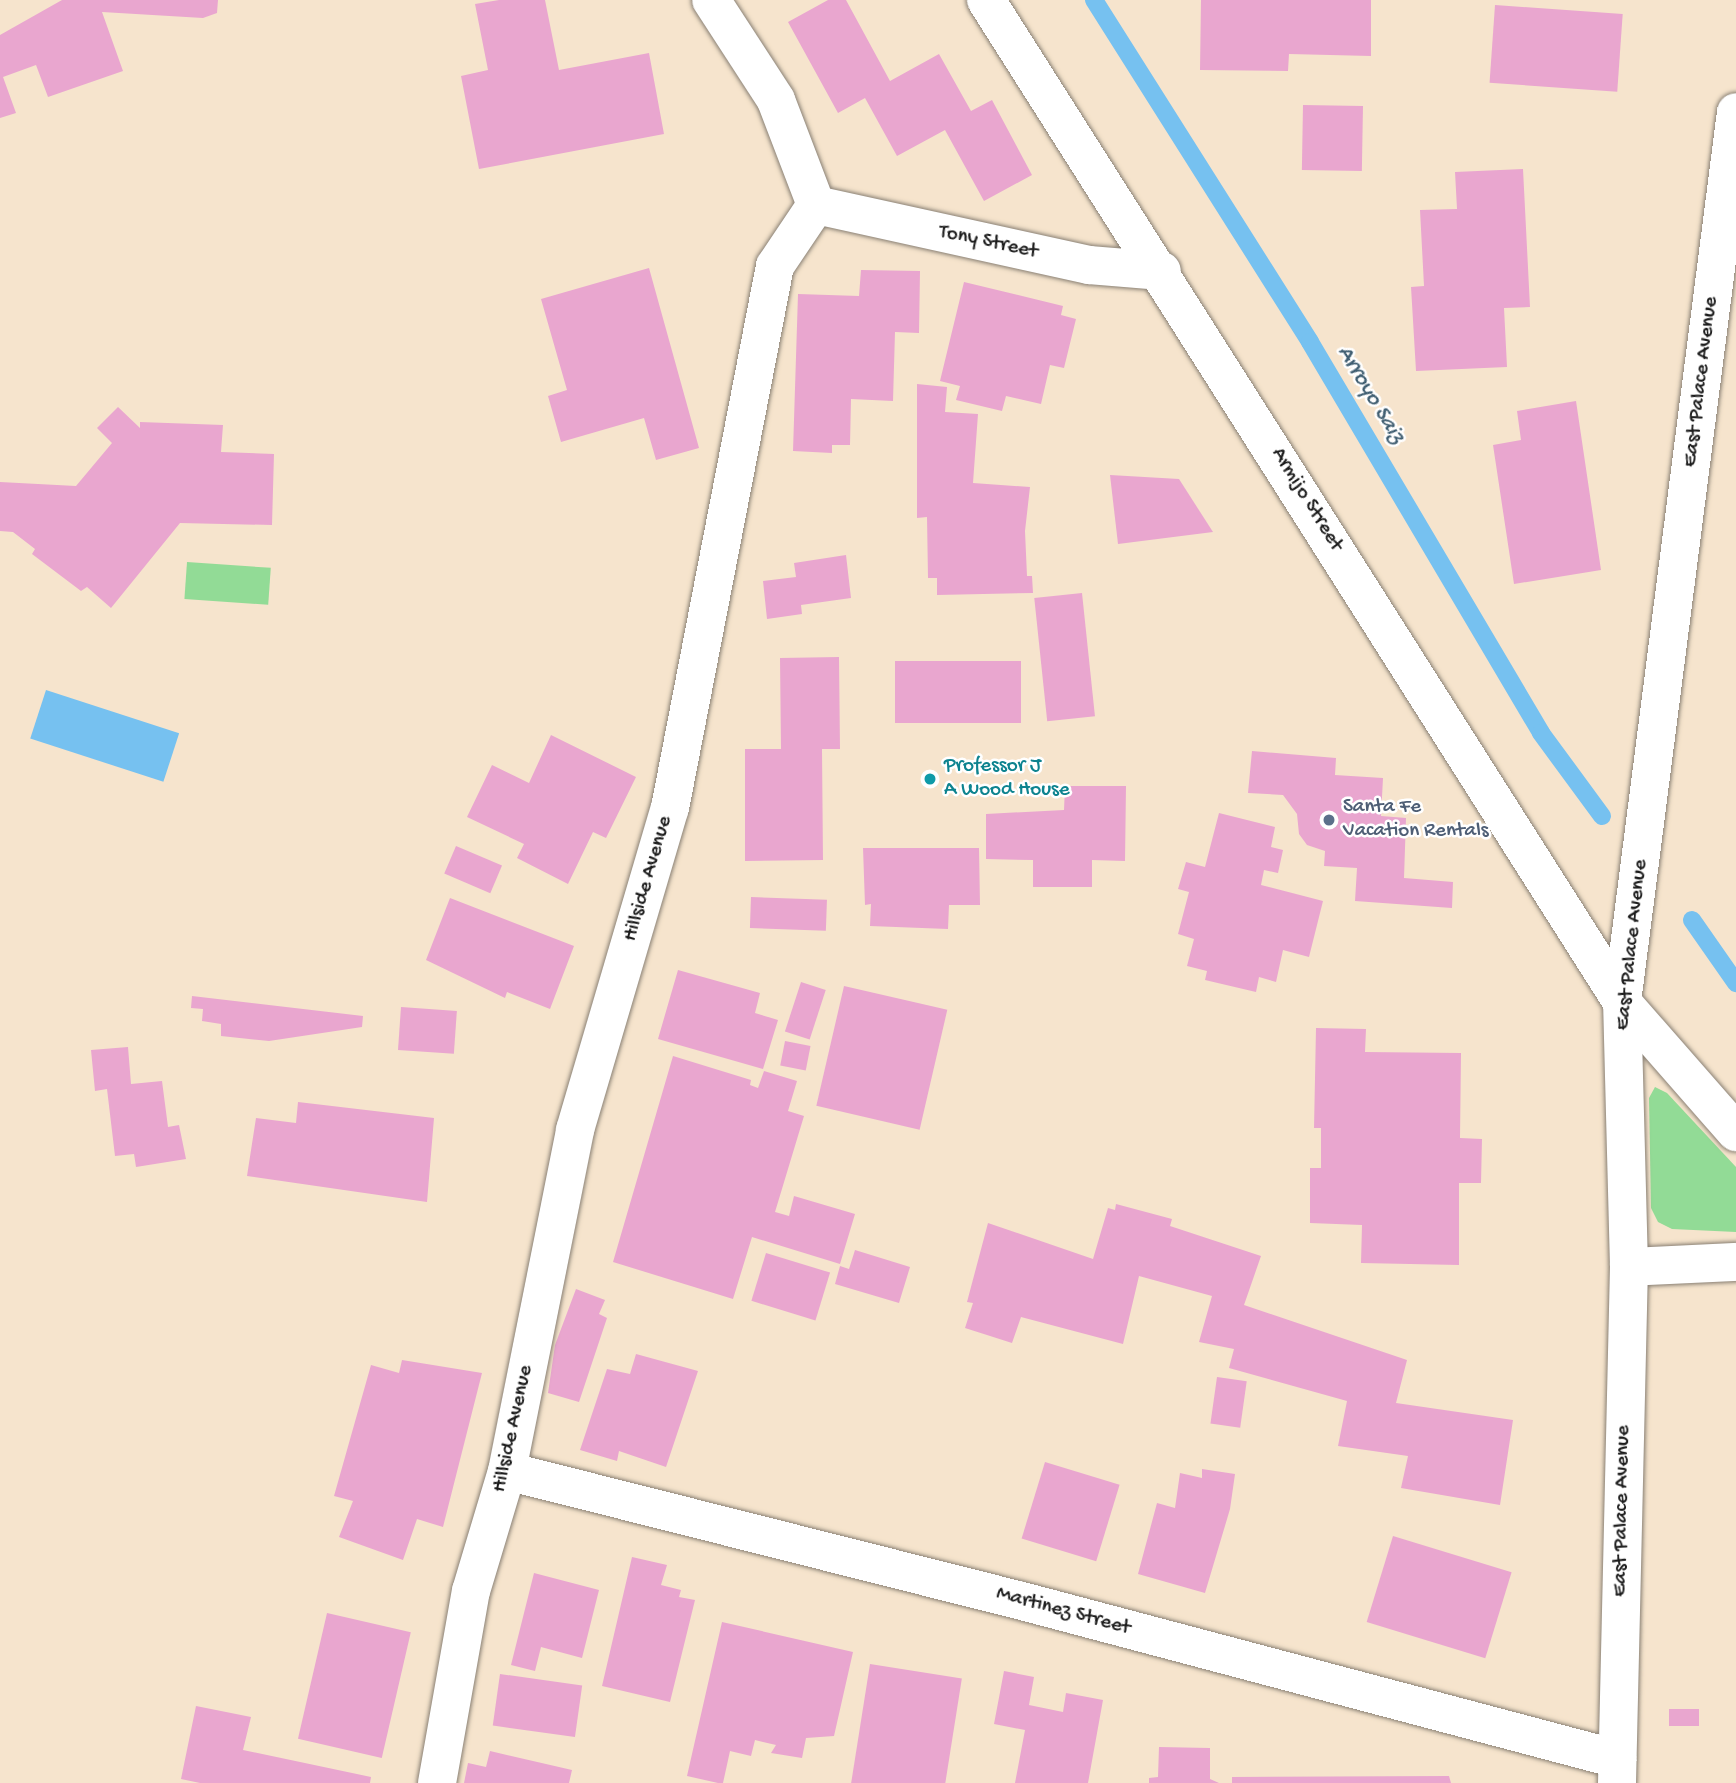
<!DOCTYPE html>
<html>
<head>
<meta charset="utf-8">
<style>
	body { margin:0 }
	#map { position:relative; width:1736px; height:1783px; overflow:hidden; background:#f6e4cd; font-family:"Gochi Hand",sans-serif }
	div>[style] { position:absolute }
	.green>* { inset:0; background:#92db96; transform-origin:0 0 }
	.water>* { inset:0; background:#76c1f0; transform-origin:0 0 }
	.stream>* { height:18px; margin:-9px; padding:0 9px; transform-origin:9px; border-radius:9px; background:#76c1f0 }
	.building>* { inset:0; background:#e9a6cf; transform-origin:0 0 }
	.roads { filter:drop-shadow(0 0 2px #898074) drop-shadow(0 0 2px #898074) }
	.minor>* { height:38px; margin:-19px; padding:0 19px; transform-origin:19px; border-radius:19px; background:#fff }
	.dots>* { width:19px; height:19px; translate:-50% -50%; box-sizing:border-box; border:4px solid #fff; border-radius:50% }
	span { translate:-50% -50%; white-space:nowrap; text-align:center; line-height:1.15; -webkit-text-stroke:5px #fff; paint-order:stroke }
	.street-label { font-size:21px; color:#1c1c1c }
	.culture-label { font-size:21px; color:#0d838f }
	.left { translate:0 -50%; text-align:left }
	.service-label { font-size:21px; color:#4e5e75 }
	.water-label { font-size:23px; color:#405e71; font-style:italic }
</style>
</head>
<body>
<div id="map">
	<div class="green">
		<i style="left:187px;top:562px;width:84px;height:37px;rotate:4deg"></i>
		<i style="clip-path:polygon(1655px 1087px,1667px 1093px,1736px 1167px,1736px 1232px,1672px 1229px,1658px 1222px,1651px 1208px,1649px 1098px)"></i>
	</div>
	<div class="water">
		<i style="left:46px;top:690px;width:140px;height:51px;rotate:18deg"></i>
	</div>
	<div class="stream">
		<i style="left:1094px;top:0;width:404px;rotate:57.7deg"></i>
		<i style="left:1310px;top:342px;width:454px;rotate:59.4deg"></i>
		<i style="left:1541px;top:733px;width:103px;rotate:53.7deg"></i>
		<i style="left:1692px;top:920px;width:77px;rotate:55.1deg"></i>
	</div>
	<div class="building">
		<i style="clip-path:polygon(62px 0,218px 0,217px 13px,203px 18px,102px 12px,123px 71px,48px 97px,36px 65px,3px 77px,16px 113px,0 118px,0 35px)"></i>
		<i style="clip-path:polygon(499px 0,545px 0,559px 70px,649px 53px,664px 134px,479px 169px,461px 76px,488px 70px,475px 4px)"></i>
		<i style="clip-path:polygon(828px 0,846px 0,890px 81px,939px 54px,971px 111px,992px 100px,1032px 175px,984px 201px,945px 130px,897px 156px,865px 98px,838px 113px,788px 22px)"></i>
		<i style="clip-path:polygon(1201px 0,1371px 0,1371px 56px,1289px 54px,1288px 71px,1200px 70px)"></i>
		<i style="left:1495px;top:5px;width:128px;height:78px;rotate:4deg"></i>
		<i style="left:1303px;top:105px;width:60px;height:65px;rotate:1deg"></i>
		<i style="clip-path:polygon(1523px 169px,1530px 307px,1504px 308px,1507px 367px,1416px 371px,1411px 287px,1424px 286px,1420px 210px,1457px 209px,1455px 172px)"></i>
		<i style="clip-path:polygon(649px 268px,699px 448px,656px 460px,644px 418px,561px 442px,548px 396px,567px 390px,541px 299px)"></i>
		<i style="clip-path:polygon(861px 270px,920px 271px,919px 333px,895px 332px,893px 401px,851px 399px,850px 445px,832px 445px,832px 453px,793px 451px,798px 294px,859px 296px)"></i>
		<i style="clip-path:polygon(964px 282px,1063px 306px,1061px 315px,1076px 319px,1064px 368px,1050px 365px,1041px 404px,1006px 396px,1002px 411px,956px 400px,960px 386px,940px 381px)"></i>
		<i style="clip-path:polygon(917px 384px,947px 387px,945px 412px,978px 414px,973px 483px,1030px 487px,1025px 531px,1027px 576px,1032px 576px,1033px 593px,937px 595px,937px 578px,928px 578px,927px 517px,917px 518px)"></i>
		<i style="clip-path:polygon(1576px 401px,1601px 570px,1514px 584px,1493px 445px,1521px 440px,1517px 411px)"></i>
		<i style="clip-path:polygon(118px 407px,140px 428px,140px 422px,223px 425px,221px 452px,274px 454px,272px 525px,180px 523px,111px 608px,87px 587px,81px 591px,32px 554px,35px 549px,13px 532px,0 531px,0 482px,76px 486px,112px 443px,97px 428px)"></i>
		<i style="clip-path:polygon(1110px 475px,1179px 479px,1213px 532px,1118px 544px)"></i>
		<i style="clip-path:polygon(846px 555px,851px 598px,801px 605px,802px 614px,767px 619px,763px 581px,796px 577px,794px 563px)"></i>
		<i style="left:1082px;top:593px;width:124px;height:48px;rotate:84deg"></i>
		<i style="clip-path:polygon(839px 657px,840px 749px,822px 749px,823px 860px,745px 861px,745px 749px,781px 749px,780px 658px)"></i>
		<i style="left:895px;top:661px;width:126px;height:62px"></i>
		<i style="clip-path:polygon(551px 735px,636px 777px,606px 838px,593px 832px,568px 884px,517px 858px,524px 844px,467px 817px,492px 765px,529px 783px)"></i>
		<i style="clip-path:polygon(1252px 751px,1336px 758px,1335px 775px,1383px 778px,1381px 816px,1406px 818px,1404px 878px,1453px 882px,1452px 908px,1355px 901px,1357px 868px,1324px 866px,1325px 851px,1307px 845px,1299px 834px,1297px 814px,1283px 795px,1248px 793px)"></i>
		<i style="clip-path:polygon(1065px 786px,1126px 786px,1125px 861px,1092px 860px,1092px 887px,1033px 887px,1033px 860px,986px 859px,986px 814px,1064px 810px)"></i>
		<i style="clip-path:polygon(1219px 813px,1275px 827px,1271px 847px,1283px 850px,1278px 873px,1264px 870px,1261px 885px,1323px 901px,1309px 957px,1283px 950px,1276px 982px,1259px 977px,1256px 992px,1205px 980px,1207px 971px,1187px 966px,1194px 939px,1178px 934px,1189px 892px,1178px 889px,1186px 862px,1205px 867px)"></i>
		<i style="left:456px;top:846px;width:50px;height:30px;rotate:23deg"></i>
		<i style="clip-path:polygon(863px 848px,979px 848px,980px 905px,949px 905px,948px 929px,870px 926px,871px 904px,865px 905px)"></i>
		<i style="left:751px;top:897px;width:76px;height:31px;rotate:2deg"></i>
		<i style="clip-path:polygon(450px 898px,574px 946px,550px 1009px,507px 992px,505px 998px,426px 960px)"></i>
		<i style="clip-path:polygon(678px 970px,760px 993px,755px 1013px,778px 1020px,763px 1069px,658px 1039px)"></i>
		<i style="left:801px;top:982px;width:26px;height:52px;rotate:18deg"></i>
		<i style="left:844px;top:986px;width:106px;height:123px;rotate:13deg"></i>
		<i style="clip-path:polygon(192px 996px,363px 1016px,362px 1027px,269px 1041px,221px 1036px,221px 1024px,202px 1021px,203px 1009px,191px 1008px)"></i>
		<i style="left:401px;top:1007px;width:56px;height:43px;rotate:4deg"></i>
		<i style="clip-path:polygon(1316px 1028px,1366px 1029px,1365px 1052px,1461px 1053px,1460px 1138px,1482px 1139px,1481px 1183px,1459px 1183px,1459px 1265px,1361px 1263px,1362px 1225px,1310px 1223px,1310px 1168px,1321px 1168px,1321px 1128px,1314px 1128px)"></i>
		<i style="left:785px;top:1041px;width:26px;height:25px;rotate:11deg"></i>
		<i style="clip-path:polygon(128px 1047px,131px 1084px,162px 1081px,168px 1127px,179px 1125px,186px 1159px,136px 1167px,134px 1154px,115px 1156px,107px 1089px,95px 1091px,91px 1050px)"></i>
		<i style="clip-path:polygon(673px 1056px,751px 1080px,750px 1085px,758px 1088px,764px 1071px,797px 1081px,788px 1111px,804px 1116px,775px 1212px,789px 1216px,794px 1196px,855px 1214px,840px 1264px,752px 1237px,733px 1299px,613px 1262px)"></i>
		<i style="clip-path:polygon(298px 1102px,434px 1118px,427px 1202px,247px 1176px,256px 1118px,296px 1123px)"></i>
		<i style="clip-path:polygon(1116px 1204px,1172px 1219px,1170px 1226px,1261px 1256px,1244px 1305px,1407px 1360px,1396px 1403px,1513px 1420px,1500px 1505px,1401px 1488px,1408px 1456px,1338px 1446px,1347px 1401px,1229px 1368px,1234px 1349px,1199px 1342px,1212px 1296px,1139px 1276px,1123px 1344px,1021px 1317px,1012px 1343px,965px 1328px,973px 1303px,967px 1302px,988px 1223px,1093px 1259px,1108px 1208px,1115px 1210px)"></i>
		<i style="clip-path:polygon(855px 1250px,910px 1267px,899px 1303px,835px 1284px,840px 1266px,849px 1269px)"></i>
		<i style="left:766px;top:1253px;width:67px;height:50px;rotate:17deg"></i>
		<i style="clip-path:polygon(576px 1289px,605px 1300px,599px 1314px,607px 1318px,579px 1402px,548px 1393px,555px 1345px)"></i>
		<i style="clip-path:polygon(636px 1354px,698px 1371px,666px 1467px,619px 1451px,617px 1461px,580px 1450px,607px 1369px,630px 1374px)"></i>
		<i style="clip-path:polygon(402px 1360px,482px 1373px,443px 1527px,417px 1519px,403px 1560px,339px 1537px,353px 1501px,334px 1496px,371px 1365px,399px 1373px)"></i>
		<i style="left:1217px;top:1377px;width:30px;height:47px;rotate:8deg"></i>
		<i style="left:1045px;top:1462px;width:78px;height:80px;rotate:17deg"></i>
		<i style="clip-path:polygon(1202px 1469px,1235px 1474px,1230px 1509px,1205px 1593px,1138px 1574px,1157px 1503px,1175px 1508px,1180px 1473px,1202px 1478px)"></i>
		<i style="left:1393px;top:1536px;width:124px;height:90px;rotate:17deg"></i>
		<i style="clip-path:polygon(632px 1557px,667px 1565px,661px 1585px,681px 1590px,679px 1597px,695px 1600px,670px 1702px,602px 1686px)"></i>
		<i style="clip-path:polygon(534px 1573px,599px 1590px,582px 1658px,541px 1647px,535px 1671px,511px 1665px)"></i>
		<i style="left:327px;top:1613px;width:86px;height:129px;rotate:13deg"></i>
		<i style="clip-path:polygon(722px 1622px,853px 1652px,834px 1736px,806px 1738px,802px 1758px,771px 1753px,776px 1745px,755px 1740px,751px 1756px,730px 1751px,723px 1783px,718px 1783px,687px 1776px)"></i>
		<i style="left:870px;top:1664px;width:93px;height:121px;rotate:9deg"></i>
		<i style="clip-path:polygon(1004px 1671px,1034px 1677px,1029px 1705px,1063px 1712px,1066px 1693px,1103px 1700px,1088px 1783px,1015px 1783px,1025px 1730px,994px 1724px)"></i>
		<i style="left:500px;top:1674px;width:83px;height:52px;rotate:8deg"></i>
		<i style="clip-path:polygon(196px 1706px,251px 1717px,243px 1750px,371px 1777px,370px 1783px,200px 1783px,181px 1779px)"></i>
		<i style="left:1699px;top:1709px;width:17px;height:30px;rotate:90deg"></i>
		<i style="clip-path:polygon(1159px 1747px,1210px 1748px,1210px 1779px,1219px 1783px,1149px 1783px,1149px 1778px,1158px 1777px)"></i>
		<i style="clip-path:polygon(490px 1751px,572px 1770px,569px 1783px,464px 1783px,468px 1763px,486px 1767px)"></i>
		<i style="clip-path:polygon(1449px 1776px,1451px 1783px,1232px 1783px,1232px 1777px)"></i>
	</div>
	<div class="roads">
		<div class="minor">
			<i style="left:986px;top:0;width:1187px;rotate:57.6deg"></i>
			<i style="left:1622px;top:1002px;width:173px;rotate:48.8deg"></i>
			<i style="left:816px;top:205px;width:280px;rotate:12.4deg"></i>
			<i style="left:1089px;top:265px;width:73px;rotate:4.7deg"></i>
			<i style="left:1629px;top:1267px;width:107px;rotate:-2.7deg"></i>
			<i style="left:507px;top:1471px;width:531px;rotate:14.17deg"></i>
			<i style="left:1022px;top:1601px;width:616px;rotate:14.87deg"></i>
			<i style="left:437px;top:1783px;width:195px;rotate:-80deg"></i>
			<i style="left:471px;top:1591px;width:125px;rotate:-73.3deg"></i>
			<i style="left:507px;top:1471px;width:348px;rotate:-78.7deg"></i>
			<i style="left:575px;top:1130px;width:336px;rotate:-73.6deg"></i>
			<i style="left:670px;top:808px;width:552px;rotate:-79.04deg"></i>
			<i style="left:775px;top:266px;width:73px;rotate:-56.1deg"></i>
			<i style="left:816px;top:205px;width:112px;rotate:-110.9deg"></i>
			<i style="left:776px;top:100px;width:119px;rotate:-123deg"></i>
			<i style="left:1617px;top:1783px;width:516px;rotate:-88.67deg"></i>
			<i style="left:1629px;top:1267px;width:265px;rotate:-91.5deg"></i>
			<i style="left:1622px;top:1002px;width:897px;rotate:-82.7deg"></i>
		</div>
	</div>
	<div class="dots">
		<i style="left:930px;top:779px;background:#0f9aa8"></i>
		<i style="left:1329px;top:820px;background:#5c6f8a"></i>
	</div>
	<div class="street-label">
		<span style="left:988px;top:243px;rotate:12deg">Tony Street</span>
		<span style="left:1702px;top:382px;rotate:-83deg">East Palace Avenue</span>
		<span style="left:1306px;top:500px;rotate:58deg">Armijo Street</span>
		<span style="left:649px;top:879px;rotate:-74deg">Hillside Avenue</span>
		<span style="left:1633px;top:945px;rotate:-84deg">East Palace Avenue</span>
		<span style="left:514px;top:1429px;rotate:-78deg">Hillside Avenue</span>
		<span style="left:1623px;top:1511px;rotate:-89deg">East Palace Avenue</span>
		<span style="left:1063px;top:1612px;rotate:15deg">Martinez Street</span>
	</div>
	<div class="culture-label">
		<span class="left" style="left:944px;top:779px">Professor J<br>A Wood House</span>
	</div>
	<div class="service-label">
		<span class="left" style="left:1343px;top:820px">Santa Fe<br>Vacation Rentals</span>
	</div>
	<div class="water-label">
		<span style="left:1370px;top:395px;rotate:59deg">Arroyo Saiz</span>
	</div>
</div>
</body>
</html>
